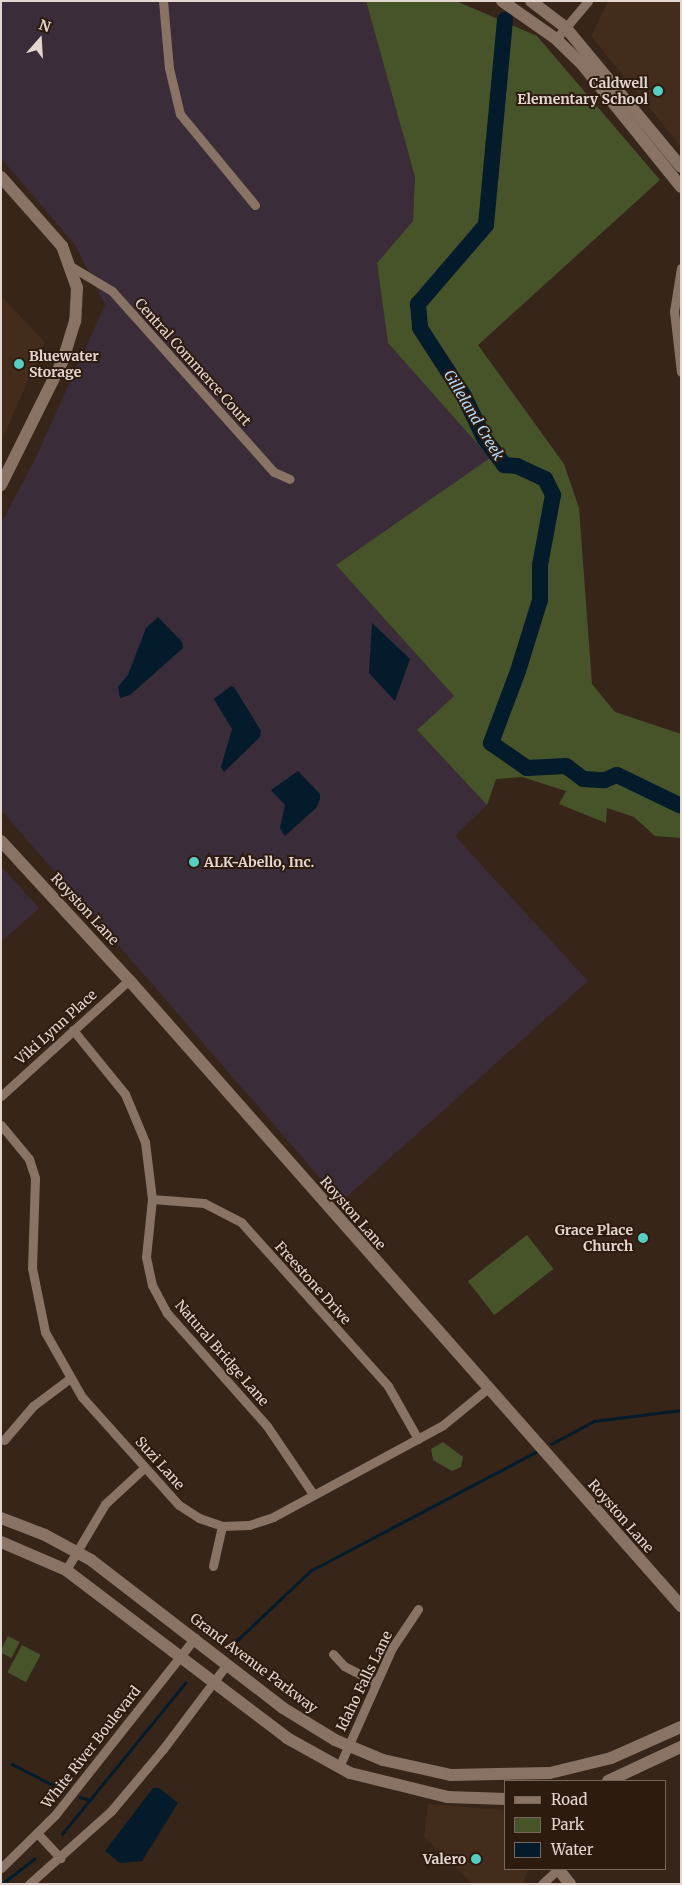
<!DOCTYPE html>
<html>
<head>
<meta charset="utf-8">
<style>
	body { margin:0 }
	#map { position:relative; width:682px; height:1885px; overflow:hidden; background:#372519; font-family:Merriweather,serif }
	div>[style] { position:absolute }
	.built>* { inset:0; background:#442c1c }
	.industrial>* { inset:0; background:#3a2c39 }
	.green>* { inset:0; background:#47542a; transform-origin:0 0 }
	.water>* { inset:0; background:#031b2a }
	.stream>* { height:2.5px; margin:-1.25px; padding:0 1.25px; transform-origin:1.25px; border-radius:1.25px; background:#031b2a }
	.river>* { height:16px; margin:-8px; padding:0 8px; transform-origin:8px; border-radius:8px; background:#031b2a }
	.street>* { height:9px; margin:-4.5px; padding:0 4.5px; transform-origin:4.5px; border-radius:4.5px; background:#897365 }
	.secondary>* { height:12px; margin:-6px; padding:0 6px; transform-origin:6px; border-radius:6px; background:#897365 }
	.dots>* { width:14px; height:14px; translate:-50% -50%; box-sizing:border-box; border:2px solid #2d1b10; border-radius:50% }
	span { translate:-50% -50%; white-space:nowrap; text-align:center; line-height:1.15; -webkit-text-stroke:4px #2d1b10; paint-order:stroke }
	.poi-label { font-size:14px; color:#e3d6cf; font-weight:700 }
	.right { translate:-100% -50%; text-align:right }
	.left { translate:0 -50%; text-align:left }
	.street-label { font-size:14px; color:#e3d6cf }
	.water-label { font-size:15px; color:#b1daf8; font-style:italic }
	.frame { position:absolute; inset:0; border:2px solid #e3d6cf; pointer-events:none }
	.legend { position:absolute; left:504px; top:1780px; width:162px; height:90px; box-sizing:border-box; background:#2d1b10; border:1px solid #76665c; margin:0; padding:6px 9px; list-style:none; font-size:15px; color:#e3d6cf }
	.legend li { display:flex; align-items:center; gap:10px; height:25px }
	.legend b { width:25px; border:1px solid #76665c }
	.north { position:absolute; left:15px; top:15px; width:50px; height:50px; -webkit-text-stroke:4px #2d1b10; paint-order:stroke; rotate:19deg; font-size:14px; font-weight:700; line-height:20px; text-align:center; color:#e3d6cf }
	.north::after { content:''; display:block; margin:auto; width:18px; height:22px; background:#e3d6cf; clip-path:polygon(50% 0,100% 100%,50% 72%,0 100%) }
</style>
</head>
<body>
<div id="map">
	<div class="built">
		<i style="clip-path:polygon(608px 1px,681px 1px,681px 147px,591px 36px)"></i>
		<i style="clip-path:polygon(1px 296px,45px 342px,1px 442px)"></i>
		<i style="clip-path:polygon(428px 1804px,502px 1810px,506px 1814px,506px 1869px,528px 1869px,523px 1884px,473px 1884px,424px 1837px)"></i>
	</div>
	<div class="industrial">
		<i style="clip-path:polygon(1px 1px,366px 1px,415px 177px,413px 221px,377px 263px,388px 343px,491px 458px,336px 565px,454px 696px,417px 730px,487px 805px,455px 836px,588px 981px,341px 1202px,1px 810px,1px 524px,36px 457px,105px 305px,75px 245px,1px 158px)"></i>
		<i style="clip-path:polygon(1px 866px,39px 908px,1px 942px)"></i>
	</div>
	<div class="green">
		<i style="clip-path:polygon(366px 1px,456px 1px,537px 36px,660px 180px,478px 345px,564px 464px,579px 508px,592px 684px,615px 712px,681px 734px,681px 838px,655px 836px,634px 817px,607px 808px,606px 823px,559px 804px,566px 791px,522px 777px,496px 779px,487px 805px,417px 730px,454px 696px,336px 565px,490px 458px,388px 343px,377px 263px,413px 221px,415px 177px)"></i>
		<i style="left:527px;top:1235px;width:43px;height:75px;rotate:52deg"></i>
		<i style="clip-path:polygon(443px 1442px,463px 1457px,461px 1467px,452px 1471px,433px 1460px,431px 1449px)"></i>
		<i style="left:8px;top:1636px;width:13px;height:18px;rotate:27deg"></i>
		<i style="left:22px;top:1645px;width:21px;height:31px;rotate:28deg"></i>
	</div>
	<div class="water">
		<i style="clip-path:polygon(158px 617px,182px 642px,183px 648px,130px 695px,120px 698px,118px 687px,128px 675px,146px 628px)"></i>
		<i style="clip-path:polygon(372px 623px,410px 659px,395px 701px,369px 673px)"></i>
		<i style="clip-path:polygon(231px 686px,234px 687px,261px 731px,260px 737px,224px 772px,221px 767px,232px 729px,214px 699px)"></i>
		<i style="clip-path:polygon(298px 771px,320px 794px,320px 799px,317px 807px,285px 836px,280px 828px,285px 805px,271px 790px)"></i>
		<i style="clip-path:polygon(153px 1788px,159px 1788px,178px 1803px,142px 1861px,120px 1863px,105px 1851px)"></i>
	</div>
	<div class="stream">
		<i style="left:551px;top:1444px;width:49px;rotate:-28.1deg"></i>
		<i style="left:594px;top:1421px;width:88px;rotate:-7.2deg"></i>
		<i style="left:229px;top:1648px;width:112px;rotate:-43.5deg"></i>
		<i style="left:310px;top:1571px;width:255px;rotate:-27.8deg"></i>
		<i style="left:12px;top:1764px;width:51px;rotate:27.1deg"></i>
		<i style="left:80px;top:1797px;width:10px;rotate:17deg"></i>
		<i style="left:62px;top:1834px;width:195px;rotate:-50.8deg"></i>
		<i style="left:2px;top:1884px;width:41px;rotate:-38deg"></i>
	</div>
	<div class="river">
		<i style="left:505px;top:20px;width:206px;rotate:95.3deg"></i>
		<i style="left:486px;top:225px;width:104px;rotate:130.7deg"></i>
		<i style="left:418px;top:304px;width:24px;rotate:85deg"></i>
		<i style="left:420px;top:328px;width:81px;rotate:57.1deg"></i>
		<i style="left:464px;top:396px;width:47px;rotate:64.5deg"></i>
		<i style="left:484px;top:438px;width:34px;rotate:53deg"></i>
		<i style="left:504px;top:465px;width:13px;rotate:4deg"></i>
		<i style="left:517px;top:466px;width:31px;rotate:25deg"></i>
		<i style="left:545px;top:479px;width:18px;rotate:63deg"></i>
		<i style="left:553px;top:495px;width:71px;rotate:100.5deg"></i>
		<i style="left:540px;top:565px;width:35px;rotate:90deg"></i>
		<i style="left:540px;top:600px;width:74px;rotate:107.2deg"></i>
		<i style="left:518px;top:671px;width:77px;rotate:110.6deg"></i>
		<i style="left:491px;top:743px;width:44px;rotate:34.8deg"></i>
		<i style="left:527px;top:768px;width:39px;rotate:-3deg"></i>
		<i style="left:566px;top:766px;width:21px;rotate:37deg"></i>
		<i style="left:583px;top:779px;width:22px;rotate:3deg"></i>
		<i style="left:605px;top:780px;width:13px;rotate:-23deg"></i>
		<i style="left:617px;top:775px;width:71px;rotate:25.8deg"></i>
	</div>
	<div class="street">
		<i style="left:163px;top:1px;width:67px;rotate:84.9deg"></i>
		<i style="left:169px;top:68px;width:47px;rotate:76.6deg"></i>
		<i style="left:180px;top:114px;width:118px;rotate:50.5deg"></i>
		<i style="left:556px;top:39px;width:50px;rotate:-49.9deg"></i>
		<i style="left:72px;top:267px;width:47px;rotate:31deg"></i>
		<i style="left:112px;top:291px;width:243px;rotate:48.2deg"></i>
		<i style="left:274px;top:472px;width:17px;rotate:24deg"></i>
		<i style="left:681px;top:268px;width:44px;rotate:99.2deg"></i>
		<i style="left:674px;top:311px;width:61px;rotate:83.5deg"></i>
		<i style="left:73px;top:1030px;width:82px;rotate:50.9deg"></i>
		<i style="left:125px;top:1094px;width:52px;rotate:67.4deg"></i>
		<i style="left:145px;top:1142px;width:57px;rotate:83deg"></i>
		<i style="left:152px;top:1199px;width:58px;rotate:95.9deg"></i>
		<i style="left:146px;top:1257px;width:29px;rotate:78deg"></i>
		<i style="left:152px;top:1285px;width:32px;rotate:62deg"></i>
		<i style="left:167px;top:1313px;width:151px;rotate:48.5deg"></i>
		<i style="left:267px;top:1426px;width:82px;rotate:55.9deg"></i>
		<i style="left:1px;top:1096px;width:173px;rotate:-42.2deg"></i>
		<i style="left:1px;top:1125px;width:44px;rotate:50.5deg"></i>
		<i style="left:29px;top:1159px;width:20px;rotate:72deg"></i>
		<i style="left:35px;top:1178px;width:90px;rotate:91.9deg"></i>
		<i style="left:32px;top:1268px;width:65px;rotate:78.5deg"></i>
		<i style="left:45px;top:1332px;width:75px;rotate:60.4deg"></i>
		<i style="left:82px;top:1397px;width:145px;rotate:48.1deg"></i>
		<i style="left:179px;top:1505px;width:24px;rotate:33deg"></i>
		<i style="left:199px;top:1518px;width:24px;rotate:19deg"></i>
		<i style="left:222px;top:1526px;width:27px;rotate:-2deg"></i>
		<i style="left:249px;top:1525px;width:25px;rotate:-18deg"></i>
		<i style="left:273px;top:1517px;width:193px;rotate:-28.4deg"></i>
		<i style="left:443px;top:1425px;width:58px;rotate:-39.4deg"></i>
		<i style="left:152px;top:1199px;width:52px;rotate:4.4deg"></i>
		<i style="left:204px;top:1203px;width:42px;rotate:27.2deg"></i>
		<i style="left:241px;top:1222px;width:220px;rotate:48.1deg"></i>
		<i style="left:388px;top:1386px;width:61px;rotate:60.5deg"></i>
		<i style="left:4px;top:1440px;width:45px;rotate:-49.5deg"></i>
		<i style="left:33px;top:1406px;width:45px;rotate:-36.9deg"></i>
		<i style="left:213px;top:1566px;width:41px;rotate:-77.3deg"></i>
		<i style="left:66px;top:1570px;width:77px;rotate:-59.4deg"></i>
		<i style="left:105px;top:1504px;width:53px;rotate:-42.7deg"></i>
		<i style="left:333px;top:1654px;width:16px;rotate:47deg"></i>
		<i style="left:344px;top:1666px;width:35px;rotate:27deg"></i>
		<i style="left:339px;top:1767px;width:130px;rotate:-66deg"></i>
		<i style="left:392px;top:1648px;width:47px;rotate:-56.3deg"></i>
		<i style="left:38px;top:1834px;width:33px;rotate:47deg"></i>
		<i style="left:1px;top:1868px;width:76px;rotate:-44.5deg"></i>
		<i style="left:55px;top:1815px;width:226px;rotate:-51.7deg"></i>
		<i style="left:29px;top:1884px;width:110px;rotate:-41.7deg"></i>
		<i style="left:111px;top:1811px;width:81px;rotate:-50deg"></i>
		<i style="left:163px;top:1749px;width:106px;rotate:-53deg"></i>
		<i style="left:542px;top:1884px;width:22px;rotate:-43deg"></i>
	</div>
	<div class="secondary">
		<i style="left:502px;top:1px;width:66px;rotate:35.1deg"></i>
		<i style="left:556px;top:39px;width:35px;rotate:44deg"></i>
		<i style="left:581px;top:63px;width:159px;rotate:51.1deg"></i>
		<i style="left:531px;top:1px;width:44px;rotate:37.6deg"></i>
		<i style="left:566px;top:28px;width:180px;rotate:50.4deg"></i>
		<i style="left:1px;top:177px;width:92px;rotate:48.5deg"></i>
		<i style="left:62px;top:246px;width:45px;rotate:70.3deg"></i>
		<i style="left:77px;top:288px;width:33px;rotate:93deg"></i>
		<i style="left:75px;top:321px;width:41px;rotate:107.1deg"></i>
		<i style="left:63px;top:360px;width:140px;rotate:116.4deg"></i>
		<i style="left:1px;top:841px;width:189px;rotate:47.4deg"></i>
		<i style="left:129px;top:980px;width:835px;rotate:48.59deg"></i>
		<i style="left:1px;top:1518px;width:47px;rotate:21.1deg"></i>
		<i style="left:45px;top:1535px;width:52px;rotate:28.5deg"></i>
		<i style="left:91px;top:1560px;width:242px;rotate:37.6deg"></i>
		<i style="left:283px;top:1708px;width:61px;rotate:31.6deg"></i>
		<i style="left:335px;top:1740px;width:52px;rotate:22.6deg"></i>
		<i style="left:383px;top:1760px;width:70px;rotate:12.4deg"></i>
		<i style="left:451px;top:1775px;width:99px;rotate:-1.2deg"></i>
		<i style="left:550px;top:1773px;width:63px;rotate:-13.8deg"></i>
		<i style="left:611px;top:1758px;width:77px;rotate:-23.9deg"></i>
		<i style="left:1px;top:1542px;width:71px;rotate:23.3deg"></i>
		<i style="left:66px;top:1570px;width:278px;rotate:37.2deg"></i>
		<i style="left:287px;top:1738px;width:72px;rotate:29.1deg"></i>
		<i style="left:350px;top:1773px;width:101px;rotate:13.8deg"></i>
		<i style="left:448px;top:1797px;width:58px;rotate:2deg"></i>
		<i style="left:608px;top:1781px;width:81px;rotate:-25deg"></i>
		<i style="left:558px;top:1869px;width:19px;rotate:51deg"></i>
	</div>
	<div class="dots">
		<i style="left:658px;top:91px;background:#56cec3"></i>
		<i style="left:19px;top:364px;background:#56cec3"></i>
		<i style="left:194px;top:862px;background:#56cec3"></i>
		<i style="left:643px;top:1238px;background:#56cec3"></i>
		<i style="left:476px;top:1859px;background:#56cec3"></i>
	</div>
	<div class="poi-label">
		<span class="right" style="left:648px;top:91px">Caldwell<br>Elementary School</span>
		<span class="left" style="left:29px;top:364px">Bluewater<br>Storage</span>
		<span class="left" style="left:204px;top:862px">ALK-Abello, Inc.</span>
		<span class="right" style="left:633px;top:1238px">Grace Place<br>Church</span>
		<span class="right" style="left:466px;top:1859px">Valero</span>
	</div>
	<div class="street-label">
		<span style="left:193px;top:362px;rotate:48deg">Central Commerce Court</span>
		<span style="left:85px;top:909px;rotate:47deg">Royston Lane</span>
		<span style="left:56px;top:1027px;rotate:-42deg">Viki Lynn Place</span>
		<span style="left:353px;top:1213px;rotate:49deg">Royston Lane</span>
		<span style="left:313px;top:1283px;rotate:48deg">Freestone Drive</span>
		<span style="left:222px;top:1353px;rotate:49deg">Natural Bridge Lane</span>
		<span style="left:160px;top:1463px;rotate:48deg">Suzi Lane</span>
		<span style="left:621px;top:1516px;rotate:49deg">Royston Lane</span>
		<span style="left:254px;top:1663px;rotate:37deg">Grand Avenue Parkway</span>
		<span style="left:364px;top:1681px;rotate:-64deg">Idaho Falls Lane</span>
		<span style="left:91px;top:1747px;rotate:-52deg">White River Boulevard</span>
	</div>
	<div class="water-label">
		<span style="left:474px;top:415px;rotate:59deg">Gilleland Creek</span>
	</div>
	<div class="frame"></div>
	<ul class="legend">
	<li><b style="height:6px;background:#897365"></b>Road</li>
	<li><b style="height:14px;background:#47542a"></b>Park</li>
	<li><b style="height:14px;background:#031b2a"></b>Water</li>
	</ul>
	<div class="north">N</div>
</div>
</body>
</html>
